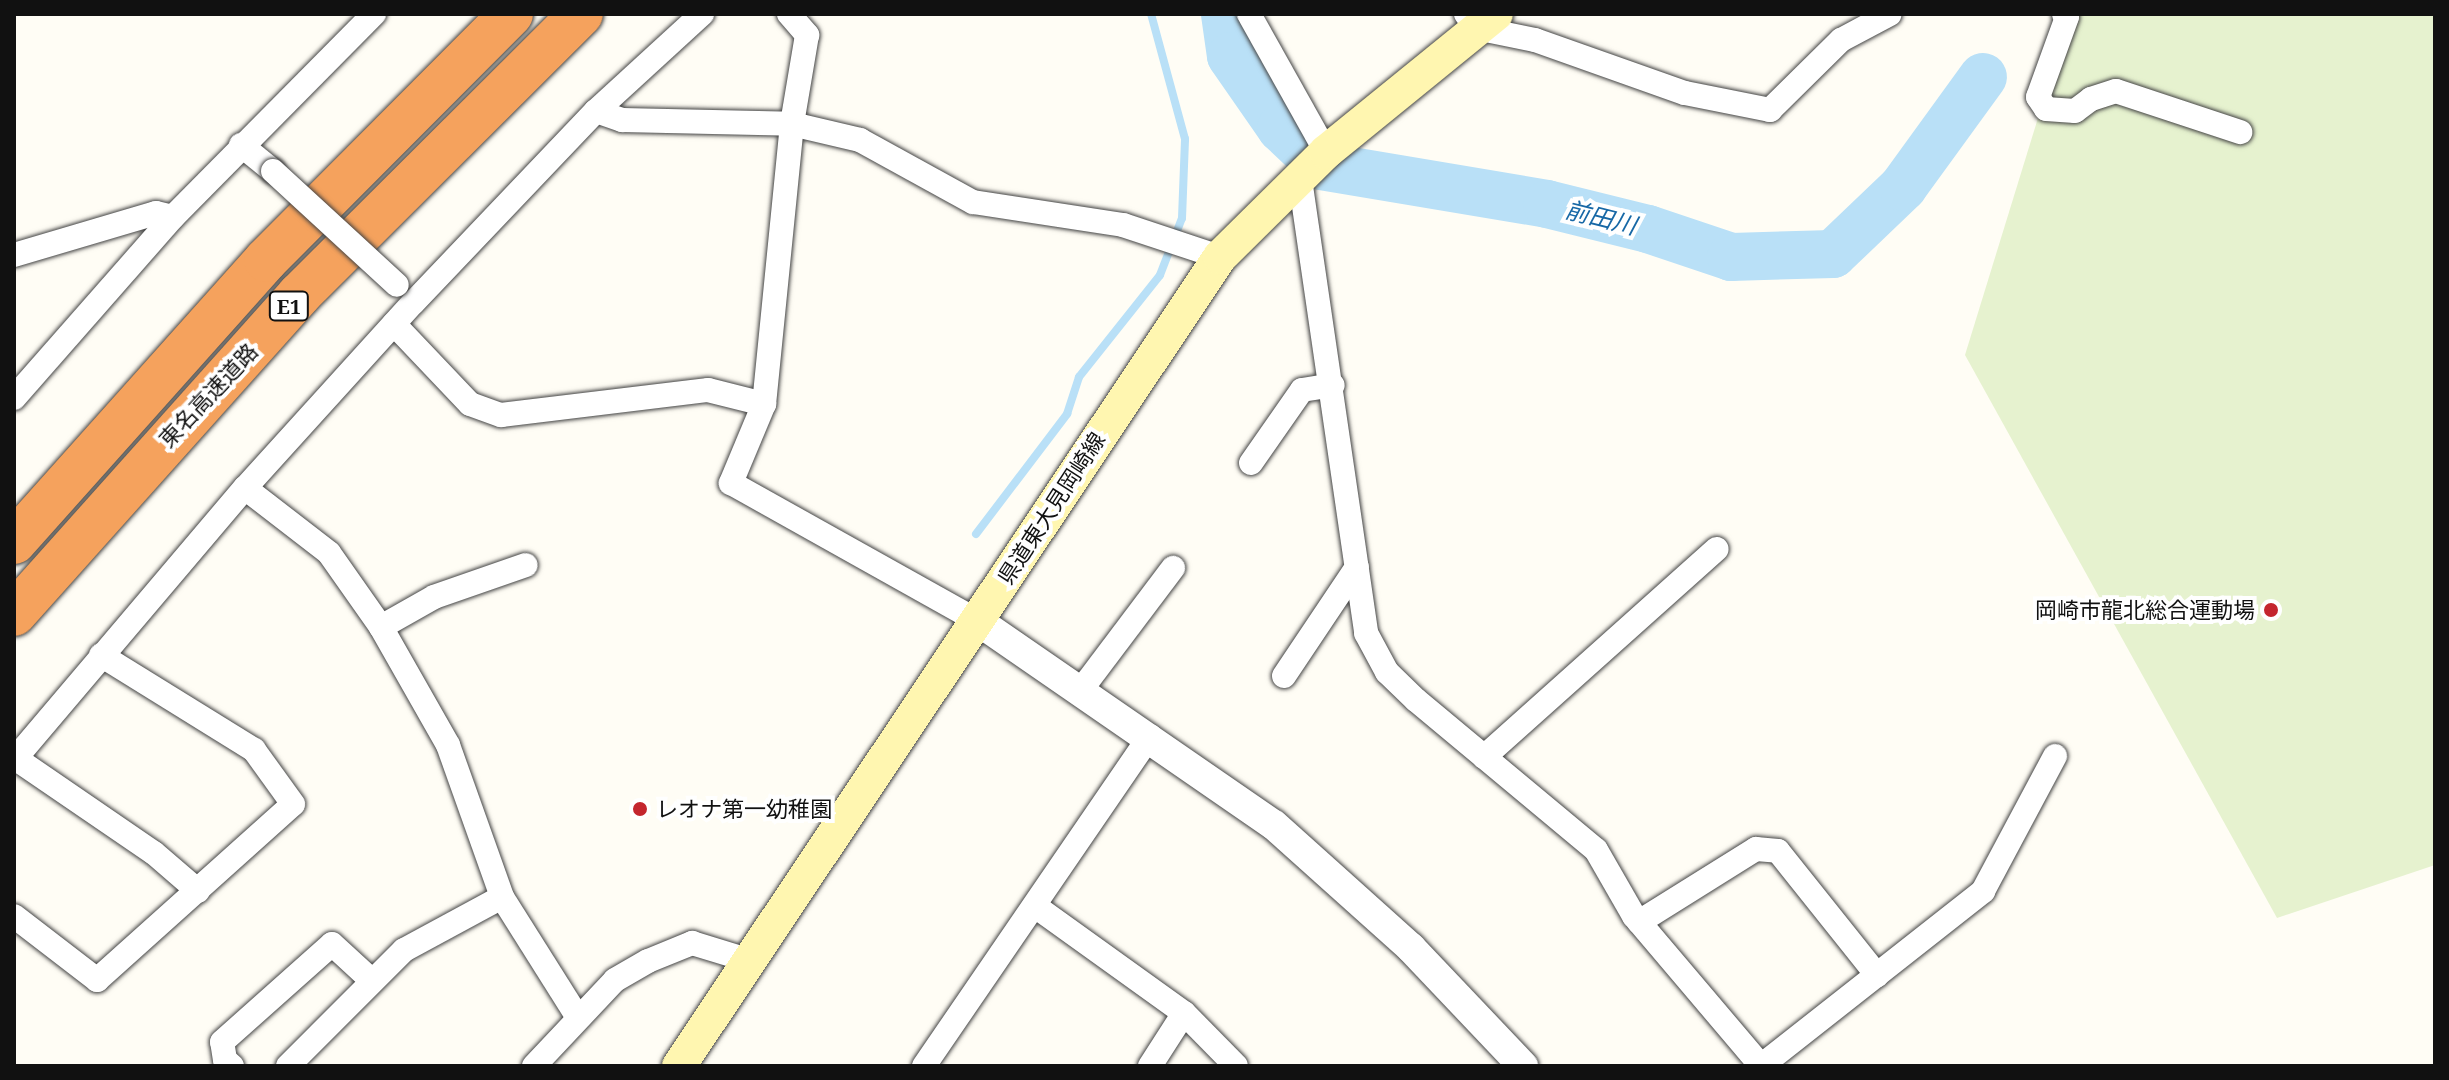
<!DOCTYPE html>
<html>
<head>
<meta charset="utf-8">
<style>
	body { margin:0 }
	#map { position:relative; width:2449px; height:1080px; overflow:hidden; background:#fffdf5; font-family:"Noto Serif","Noto Sans JP",serif }
	div>[style] { position:absolute }
	.pitch>* { inset:0; background:#e6f2cf }
	.stream>* { height:8px; margin:-4px; padding:0 4px; transform-origin:4px; border-radius:4px; background:#b9e0f7 }
	.river>* { height:48px; margin:-24px; padding:0 24px; transform-origin:24px; border-radius:24px; background:#b9e0f7 }
	.roads { filter:drop-shadow(0 0 2px #444) drop-shadow(0 0 2px #444) }
	.minor>* { height:24px; margin:-12px; padding:0 12px; transform-origin:12px; border-radius:12px; background:#fff }
	.tertiary>* { height:30px; margin:-15px; padding:0 15px; transform-origin:15px; border-radius:15px; background:#fff }
	.secondary>* { height:34px; margin:-17px; padding:0 17px; transform-origin:17px; border-radius:17px; background:#fff6b0 }
	.motorway>* { height:44px; margin:-22px; padding:0 22px; transform-origin:22px; border-radius:22px; background:#f5a25d }
	.bridges { filter:drop-shadow(0 0 2px #444) drop-shadow(0 0 2px #444) }
	.minor-bridge>* { height:24px; margin:-12px; padding:0 12px; transform-origin:12px; border-radius:12px; background:#fff }
	.dots>* { width:22px; height:22px; translate:-50% -50%; box-sizing:border-box; border:4px solid #fff; border-radius:50% }
	span { translate:-50% -50%; white-space:nowrap; text-align:center; line-height:1.15; -webkit-text-stroke:8px #fff; paint-order:stroke }
	.shield-label span { padding:2px 6px; background:#fff; border:2px solid; border-radius:6px; -webkit-text-stroke-width:0 }
	.shield-label { font-size:20px; color:#111; font-weight:700 }
	.street-label { font-size:22px; color:#111 }
	.poi-label { font-size:22px; color:#111 }
	.right { translate:-100% -50%; text-align:right }
	.left { translate:0 -50%; text-align:left }
	.water-label { font-size:24px; color:#1768a6; font-style:italic }
	.frame { position:absolute; inset:0; border:16px solid #111; pointer-events:none }
</style>
</head>
<body>
<div id="map">
	<div class="pitch">
		<i style="clip-path:polygon(2070px 14px,2435px 14px,2435px 865px,2277px 918px,1965px 355px)"></i>
	</div>
	<div class="stream">
		<i style="left:976px;top:534px;width:151px;rotate:-52.8deg"></i>
		<i style="left:1067px;top:414px;width:39px;rotate:-72deg"></i>
		<i style="left:1079px;top:377px;width:130px;rotate:-51.5deg"></i>
		<i style="left:1160px;top:275px;width:61px;rotate:-68.9deg"></i>
		<i style="left:1182px;top:218px;width:79px;rotate:-87.8deg"></i>
		<i style="left:1185px;top:139px;width:130px;rotate:-105.2deg"></i>
	</div>
	<div class="river">
		<i style="left:1225px;top:14px;width:42px;rotate:81.9deg"></i>
		<i style="left:1231px;top:56px;width:88px;rotate:55.2deg"></i>
		<i style="left:1281px;top:128px;width:55px;rotate:43.5deg"></i>
		<i style="left:1321px;top:166px;width:229px;rotate:9.5deg"></i>
		<i style="left:1547px;top:204px;width:104px;rotate:13.9deg"></i>
		<i style="left:1648px;top:229px;width:88px;rotate:18.6deg"></i>
		<i style="left:1731px;top:257px;width:102px;rotate:-1.7deg"></i>
		<i style="left:1833px;top:254px;width:97px;rotate:-43.7deg"></i>
		<i style="left:1903px;top:187px;width:136px;rotate:-54deg"></i>
	</div>
	<div class="roads">
		<div class="minor">
			<i style="left:789px;top:14px;width:28px;rotate:49deg"></i>
			<i style="left:807px;top:35px;width:90px;rotate:99.6deg"></i>
			<i style="left:792px;top:124px;width:281px;rotate:95.7deg"></i>
			<i style="left:764px;top:404px;width:86px;rotate:112.7deg"></i>
			<i style="left:731px;top:483px;width:283px;rotate:29.2deg"></i>
			<i style="left:1249px;top:14px;width:158px;rotate:60.8deg"></i>
			<i style="left:1466px;top:14px;width:17px;rotate:54deg"></i>
			<i style="left:1476px;top:28px;width:60px;rotate:11.5deg"></i>
			<i style="left:1535px;top:40px;width:159px;rotate:19.5deg"></i>
			<i style="left:1685px;top:93px;width:87px;rotate:11.3deg"></i>
			<i style="left:1770px;top:110px;width:100px;rotate:-44.6deg"></i>
			<i style="left:1841px;top:40px;width:55px;rotate:-28deg"></i>
			<i style="left:2064px;top:14px;width:4px;rotate:45deg"></i>
			<i style="left:2067px;top:17px;width:85px;rotate:109.9deg"></i>
			<i style="left:2038px;top:97px;width:14px;rotate:56deg"></i>
			<i style="left:2046px;top:109px;width:29px;rotate:4deg"></i>
			<i style="left:2075px;top:111px;width:20px;rotate:-37deg"></i>
			<i style="left:2091px;top:99px;width:26px;rotate:-18deg"></i>
			<i style="left:2116px;top:91px;width:131px;rotate:18.3deg"></i>
			<i style="left:596px;top:111px;width:28px;rotate:19deg"></i>
			<i style="left:622px;top:120px;width:170px;rotate:1.3deg"></i>
			<i style="left:792px;top:124px;width:70px;rotate:13.2deg"></i>
			<i style="left:860px;top:140px;width:129px;rotate:28.8deg"></i>
			<i style="left:973px;top:202px;width:152px;rotate:8.7deg"></i>
			<i style="left:1123px;top:225px;width:102px;rotate:18.3deg"></i>
			<i style="left:241px;top:145px;width:41px;rotate:39.1deg"></i>
			<i style="left:1300px;top:179px;width:459px;rotate:81.7deg"></i>
			<i style="left:1366px;top:633px;width:44px;rotate:61.7deg"></i>
			<i style="left:1387px;top:672px;width:40px;rotate:44deg"></i>
			<i style="left:1416px;top:700px;width:234px;rotate:39.8deg"></i>
			<i style="left:1596px;top:850px;width:76px;rotate:60.1deg"></i>
			<i style="left:1634px;top:916px;width:197px;rotate:49.7deg"></i>
			<i style="left:14px;top:255px;width:148px;rotate:-16.5deg"></i>
			<i style="left:156px;top:213px;width:17px;rotate:13deg"></i>
			<i style="left:173px;top:217px;width:286px;rotate:-45.3deg"></i>
			<i style="left:394px;top:324px;width:110px;rotate:46.5deg"></i>
			<i style="left:470px;top:404px;width:33px;rotate:20deg"></i>
			<i style="left:501px;top:415px;width:209px;rotate:-6.9deg"></i>
			<i style="left:708px;top:390px;width:58px;rotate:14deg"></i>
			<i style="left:14px;top:398px;width:241px;rotate:-48.7deg"></i>
			<i style="left:1251px;top:463px;width:89px;rotate:-55.1deg"></i>
			<i style="left:1302px;top:390px;width:31px;rotate:-9deg"></i>
			<i style="left:245px;top:488px;width:106px;rotate:37.7deg"></i>
			<i style="left:329px;top:553px;width:90px;rotate:54.9deg"></i>
			<i style="left:381px;top:627px;width:136px;rotate:60.4deg"></i>
			<i style="left:448px;top:745px;width:161px;rotate:70.4deg"></i>
			<i style="left:502px;top:897px;width:141px;rotate:57.8deg"></i>
			<i style="left:381px;top:627px;width:61px;rotate:-29.5deg"></i>
			<i style="left:434px;top:597px;width:97px;rotate:-19.2deg"></i>
			<i style="left:1284px;top:676px;width:131px;rotate:-56.2deg"></i>
			<i style="left:1081px;top:690px;width:153px;rotate:-53deg"></i>
			<i style="left:1484px;top:757px;width:312px;rotate:-41.8deg"></i>
			<i style="left:15px;top:758px;width:168px;rotate:34.4deg"></i>
			<i style="left:154px;top:853px;width:58px;rotate:40.8deg"></i>
			<i style="left:14px;top:760px;width:357px;rotate:-49.7deg"></i>
			<i style="left:245px;top:488px;width:250px;rotate:-47.8deg"></i>
			<i style="left:413px;top:303px;width:265px;rotate:-46.4deg"></i>
			<i style="left:596px;top:111px;width:144px;rotate:-42.5deg"></i>
			<i style="left:1035px;top:906px;width:183px;rotate:35.7deg"></i>
			<i style="left:1184px;top:1013px;width:74px;rotate:45.5deg"></i>
			<i style="left:14px;top:916px;width:105px;rotate:37.6deg"></i>
			<i style="left:97px;top:980px;width:263px;rotate:-41.9deg"></i>
			<i style="left:293px;top:804px;width:67px;rotate:-125.8deg"></i>
			<i style="left:254px;top:750px;width:180px;rotate:-148.2deg"></i>
			<i style="left:1639px;top:922px;width:138px;rotate:-32deg"></i>
			<i style="left:1756px;top:849px;width:22px;rotate:5deg"></i>
			<i style="left:1778px;top:851px;width:159px;rotate:51.4deg"></i>
			<i style="left:232px;top:1066px;width:9px;rotate:-139deg"></i>
			<i style="left:225px;top:1060px;width:18px;rotate:-99deg"></i>
			<i style="left:222px;top:1042px;width:147px;rotate:-41.7deg"></i>
			<i style="left:332px;top:944px;width:53px;rotate:42.7deg"></i>
			<i style="left:288px;top:1066px;width:164px;rotate:-45deg"></i>
			<i style="left:404px;top:950px;width:111px;rotate:-28.4deg"></i>
			<i style="left:534px;top:1066px;width:118px;rotate:-46.7deg"></i>
			<i style="left:615px;top:980px;width:38px;rotate:-30deg"></i>
			<i style="left:648px;top:961px;width:48px;rotate:-22.2deg"></i>
			<i style="left:692px;top:943px;width:62px;rotate:17deg"></i>
			<i style="left:924px;top:1066px;width:400px;rotate:-55.6deg"></i>
			<i style="left:1150px;top:1066px;width:63px;rotate:-57.3deg"></i>
			<i style="left:1761px;top:1066px;width:283px;rotate:-38.2deg"></i>
			<i style="left:1983px;top:891px;width:153px;rotate:-61.9deg"></i>
		</div>
		<div class="tertiary">
			<i style="left:978px;top:621px;width:359px;rotate:34.6deg"></i>
			<i style="left:1274px;top:825px;width:184px;rotate:41.9deg"></i>
			<i style="left:1411px;top:948px;width:163px;rotate:46.5deg"></i>
		</div>
		<div class="secondary">
			<i style="left:679px;top:1066px;width:973px;rotate:-56.23deg"></i>
			<i style="left:1220px;top:257px;width:149px;rotate:-44.7deg"></i>
			<i style="left:1326px;top:152px;width:219px;rotate:-39.1deg"></i>
		</div>
		<div class="motorway">
			<i style="left:14px;top:542px;width:378px;rotate:-48.2deg"></i>
			<i style="left:266px;top:260px;width:347px;rotate:-45.1deg"></i>
			<i style="left:14px;top:614px;width:428px;rotate:-48.2deg"></i>
			<i style="left:299px;top:295px;width:398px;rotate:-44.9deg"></i>
		</div>
	</div>
	<div class="bridges">
		<div class="minor-bridge">
			<i style="left:273px;top:171px;width:168px;rotate:42.6deg"></i>
		</div>
	</div>
	<div class="dots">
		<i style="left:2271px;top:610px;background:#c4262e"></i>
		<i style="left:640px;top:809px;background:#c4262e"></i>
	</div>
	<div class="shield-label">
		<span style="left:289px;top:306px">E1</span>
	</div>
	<div class="street-label">
		<span style="left:208px;top:395px;rotate:-47deg">東名高速道路</span>
		<span style="left:1051px;top:508px;rotate:-57deg">県道東大見岡崎線</span>
	</div>
	<div class="poi-label">
		<span class="right" style="left:2255px;top:610px">岡崎市龍北総合運動場</span>
		<span class="left" style="left:656px;top:809px">レオナ第一幼稚園</span>
	</div>
	<div class="water-label">
		<span style="left:1601px;top:217px;rotate:14deg">前田川</span>
	</div>
	<div class="frame"></div>
</div>
</body>
</html>
